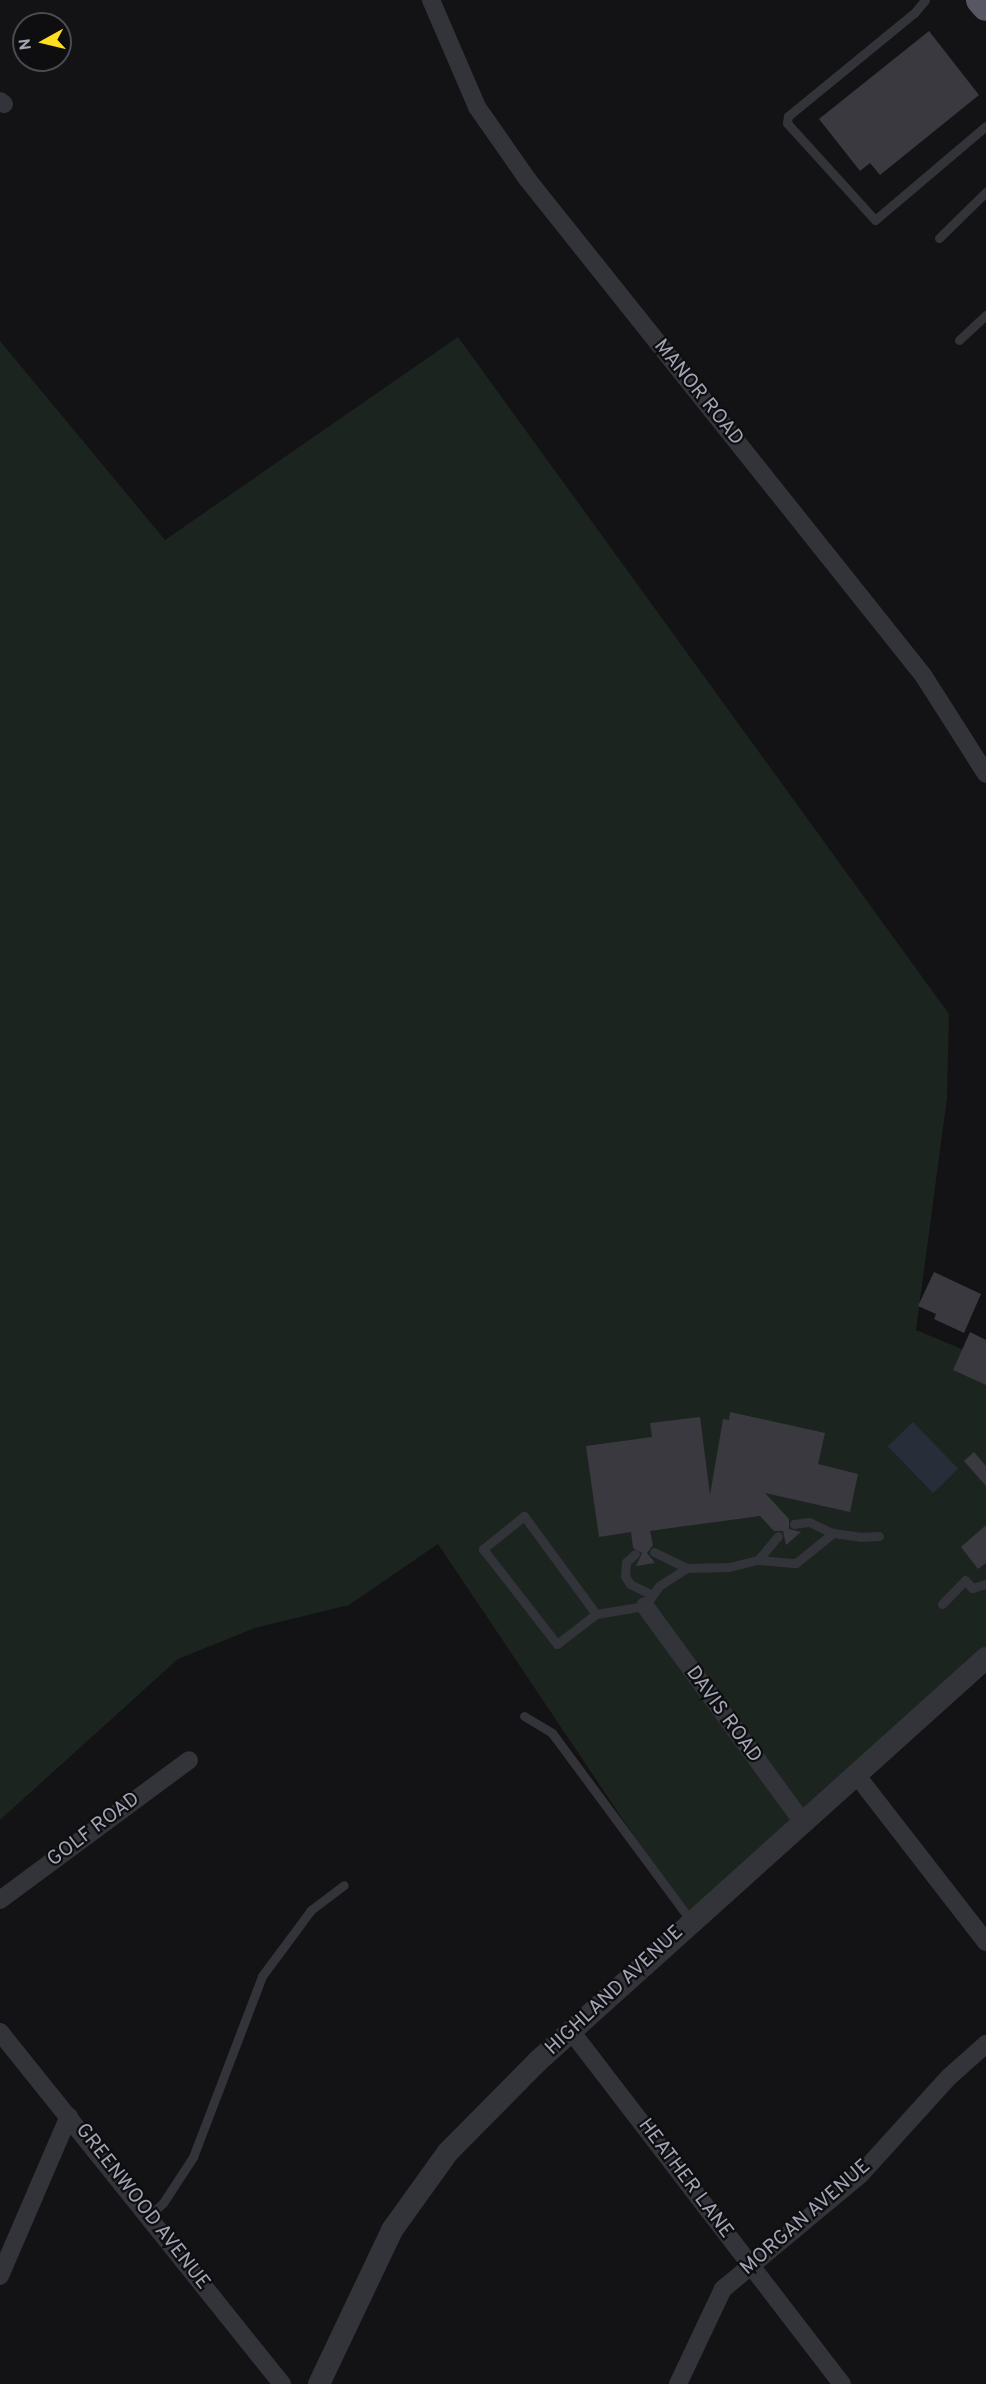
<!DOCTYPE html>
<html>
<head>
<meta charset="utf-8">
<style>
	body { margin:0 }
	#map { position:relative; width:986px; height:2384px; overflow:hidden; background:#131214; font-family:Overpass,sans-serif }
	div>[style] { position:absolute }
	.green>* { inset:0; background:#1c241f }
	.water>* { inset:0; background:#272e39; transform-origin:0 0 }
	.building>* { inset:0; background:#3a393f }
	.service>* { height:9px; margin:-4.5px; padding:0 4.5px; transform-origin:4.5px; border-radius:4.5px; background:#33333a }
	.minor>* { height:18px; margin:-9px; padding:0 9px; transform-origin:9px; border-radius:9px; background:#33333a }
	.tertiary>* { height:22px; margin:-11px; padding:0 11px; transform-origin:11px; border-radius:11px; background:#33333a }
	.trunk>* { height:28px; margin:-14px; padding:0 14px; transform-origin:14px; border-radius:14px; background:#565762 }
	span { translate:-50% -50%; white-space:nowrap; text-align:center; line-height:1.15; -webkit-text-stroke:4.5px #0e0d0f; paint-order:stroke }
	.street-label { font-size:20px; color:#a2a5b6 }
	.north { position:absolute; left:12px; top:12px; width:60px; height:60px; box-sizing:border-box; background:#0e0d0f; border:2px solid #494a52; border-radius:50%; rotate:262deg; font-size:16px; font-weight:700; line-height:24px; text-align:center; color:#a2a5b6 }
	.north::after { content:''; display:block; margin:auto; width:21px; height:27px; background:#ffde1f; clip-path:polygon(50% 0,100% 100%,50% 72%,0 100%) }
</style>
</head>
<body>
<div id="map">
	<div class="green">
		<i style="clip-path:polygon(458px 337px,949px 1014px,947px 1098px,916px 1330px,986px 1359px,986px 1659px,691px 1921px,438px 1544px,349px 1605px,255px 1628px,178px 1659px,0 1820px,0 341px,165px 540px)"></i>
	</div>
	<div class="water">
		<i style="left:913px;top:1422px;width:65px;height:35px;rotate:46deg"></i>
	</div>
	<div class="building">
		<i style="clip-path:polygon(929px 31px,979px 95px,880px 175px,870px 163px,860px 171px,819px 119px)"></i>
		<i style="clip-path:polygon(934px 1272px,981px 1294px,964px 1333px,934px 1319px,936px 1314px,918px 1306px)"></i>
		<i style="clip-path:polygon(970px 1332px,986px 1340px,986px 1385px,953px 1370px)"></i>
		<i style="clip-path:polygon(730px 1412px,825px 1433px,818px 1464px,858px 1474px,850px 1512px,765px 1493px,789px 1519px,789px 1529px,801px 1532px,786px 1545px,783px 1531px,774px 1531px,760px 1516px,678px 1527px,650px 1531px,653px 1545px,647px 1553px,655px 1563px,636px 1566px,642px 1553px,633px 1548px,631px 1532px,599px 1537px,586px 1446px,652px 1437px,650px 1423px,700px 1417px,710px 1495px,723px 1419px,729px 1420px)"></i>
		<i style="clip-path:polygon(974px 1452px,986px 1466px,986px 1486px,964px 1461px)"></i>
		<i style="clip-path:polygon(986px 1525px,986px 1563px,978px 1569px,961px 1547px)"></i>
	</div>
	<div class="service">
		<i style="left:925px;top:0;width:17px;rotate:130deg"></i>
		<i style="left:914px;top:13px;width:163px;rotate:140.7deg"></i>
		<i style="left:788px;top:116px;width:7px;rotate:98deg"></i>
		<i style="left:787px;top:123px;width:131px;rotate:47.8deg"></i>
		<i style="left:875px;top:220px;width:145px;rotate:-40.3deg"></i>
		<i style="left:939px;top:238px;width:66px;rotate:-44.4deg"></i>
		<i style="left:959px;top:340px;width:37px;rotate:-43deg"></i>
		<i style="left:794px;top:1524px;width:15px;rotate:-8deg"></i>
		<i style="left:809px;top:1522px;width:26px;rotate:25deg"></i>
		<i style="left:833px;top:1533px;width:27px;rotate:8deg"></i>
		<i style="left:860px;top:1537px;width:19px;rotate:-3deg"></i>
		<i style="left:654px;top:1552px;width:37px;rotate:26deg"></i>
		<i style="left:687px;top:1568px;width:42px;rotate:-1.4deg"></i>
		<i style="left:729px;top:1567px;width:30px;rotate:-14deg"></i>
		<i style="left:758px;top:1560px;width:38px;rotate:5deg"></i>
		<i style="left:796px;top:1563px;width:48px;rotate:-39deg"></i>
		<i style="left:635px;top:1554px;width:12px;rotate:138deg"></i>
		<i style="left:626px;top:1562px;width:14px;rotate:94deg"></i>
		<i style="left:625px;top:1576px;width:9px;rotate:58deg"></i>
		<i style="left:630px;top:1584px;width:25px;rotate:26deg"></i>
		<i style="left:758px;top:1560px;width:31px;rotate:-50deg"></i>
		<i style="left:942px;top:1604px;width:33px;rotate:-46deg"></i>
		<i style="left:965px;top:1580px;width:11px;rotate:49deg"></i>
		<i style="left:972px;top:1588px;width:15px;rotate:-16deg"></i>
		<i style="left:596px;top:1614px;width:122px;rotate:-126.3deg"></i>
		<i style="left:524px;top:1516px;width:53px;rotate:141.2deg"></i>
		<i style="left:483px;top:1549px;width:120px;rotate:52.1deg"></i>
		<i style="left:557px;top:1644px;width:49px;rotate:-37.6deg"></i>
		<i style="left:596px;top:1614px;width:50px;rotate:-9.3deg"></i>
		<i style="left:645px;top:1606px;width:24px;rotate:-55deg"></i>
		<i style="left:659px;top:1586px;width:33px;rotate:-33deg"></i>
		<i style="left:524px;top:1716px;width:33px;rotate:31deg"></i>
		<i style="left:552px;top:1733px;width:234px;rotate:53.5deg"></i>
		<i style="left:149px;top:2216px;width:19px;rotate:-43deg"></i>
		<i style="left:163px;top:2203px;width:55px;rotate:-56.9deg"></i>
		<i style="left:193px;top:2157px;width:194px;rotate:-69.1deg"></i>
		<i style="left:262px;top:1976px;width:82px;rotate:-53.4deg"></i>
		<i style="left:311px;top:1910px;width:41px;rotate:-37.1deg"></i>
	</div>
	<div class="minor">
		<i style="left:431px;top:0;width:116px;rotate:66.7deg"></i>
		<i style="left:477px;top:107px;width:89px;rotate:55.1deg"></i>
		<i style="left:528px;top:180px;width:633px;rotate:51.41deg"></i>
		<i style="left:923px;top:675px;width:117px;rotate:57.5deg"></i>
		<i style="left:0;top:101px;width:5px;rotate:37deg"></i>
		<i style="left:645px;top:1606px;width:268px;rotate:53.9deg"></i>
		<i style="left:858px;top:1777px;width:209px;rotate:52.2deg"></i>
		<i style="left:0;top:1900px;width:235px;rotate:-36.5deg"></i>
		<i style="left:571px;top:2031px;width:445px;rotate:52.5deg"></i>
		<i style="left:0;top:2032px;width:451px;rotate:51.3deg"></i>
		<i style="left:0;top:2276px;width:174px;rotate:-66.7deg"></i>
		<i style="left:678px;top:2384px;width:105px;rotate:-64.7deg"></i>
		<i style="left:723px;top:2289px;width:178px;rotate:-39.8deg"></i>
		<i style="left:860px;top:2175px;width:132px;rotate:-47.8deg"></i>
		<i style="left:949px;top:2077px;width:50px;rotate:-41.7deg"></i>
	</div>
	<div class="tertiary">
		<i style="left:319px;top:2384px;width:170px;rotate:-64.6deg"></i>
		<i style="left:392px;top:2230px;width:96px;rotate:-54.3deg"></i>
		<i style="left:448px;top:2152px;width:128px;rotate:-45.3deg"></i>
		<i style="left:538px;top:2061px;width:603px;rotate:-41.97deg"></i>
	</div>
	<div class="trunk">
		<i style="left:980px;top:0;width:9px;rotate:49deg"></i>
	</div>
	<div class="street-label">
		<span style="left:698px;top:393px;rotate:51deg">MANOR ROAD</span>
		<span style="left:723px;top:1715px;rotate:54deg">DAVIS ROAD</span>
		<span style="left:94px;top:1830px;rotate:-37deg">GOLF ROAD</span>
		<span style="left:615px;top:1991px;rotate:-43deg">HIGHLAND AVENUE</span>
		<span style="left:685px;top:2179px;rotate:53deg">HEATHER LANE</span>
		<span style="left:142px;top:2207px;rotate:52deg">GREENWOOD AVENUE</span>
		<span style="left:806px;top:2218px;rotate:-41deg">MORGAN AVENUE</span>
	</div>
	<div class="north">N</div>
</div>
</body>
</html>
